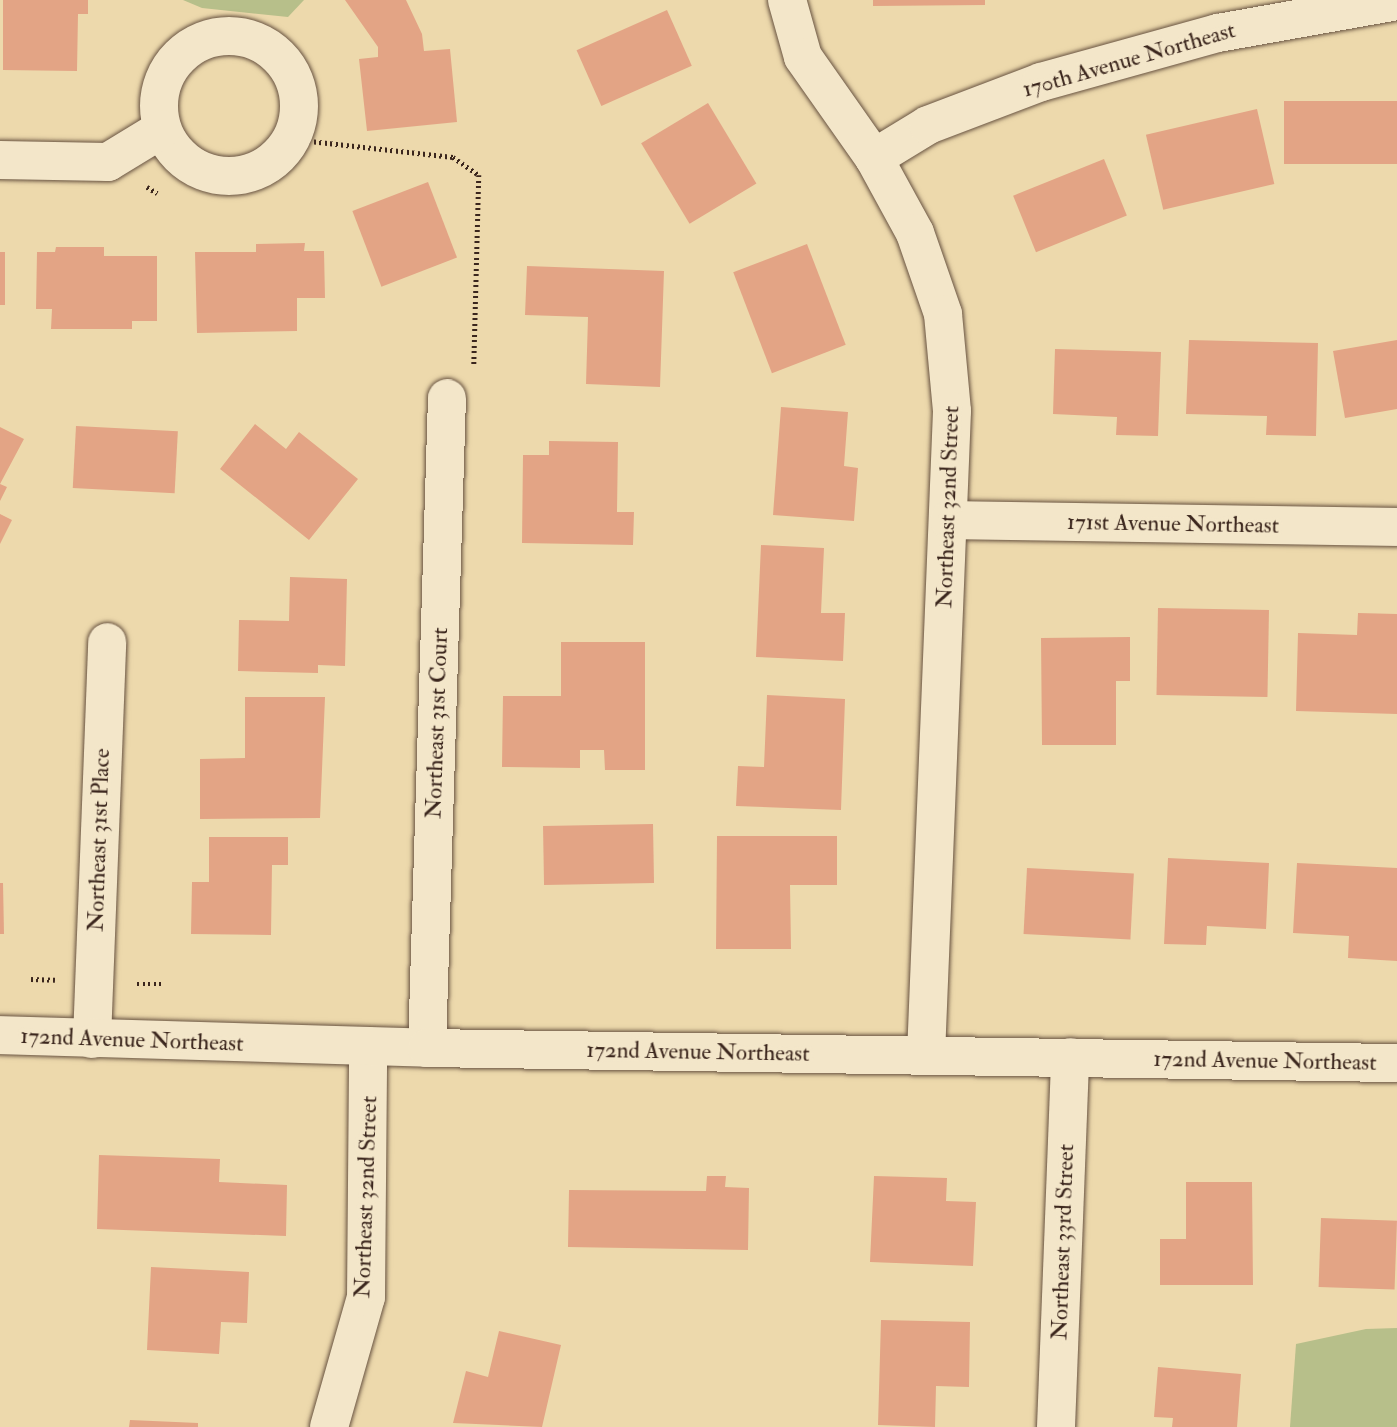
<!DOCTYPE html>
<html>
<head>
<meta charset="utf-8">
<style>
	body { margin:0 }
	#map { position:relative; width:1397px; height:1427px; overflow:hidden; background:#edd9ac; font-family:"IM FELL Double Pica",serif }
	div>[style] { position:absolute }
	.green>* { inset:0; background:#b7bf8a }
	.building>* { inset:0; background:#e3a485; transform-origin:0 0 }
	.path>* { height:4.5px; margin-top:-2.25px; transform-origin:0; background:repeating-linear-gradient(90deg,#3b261d 0 2px,transparent 0 5.5px) }
	.roads { filter:drop-shadow(0 0 2px #685341) drop-shadow(0 0 2px #685341) }
	.street>* { height:38px; margin:-19px; padding:0 19px; transform-origin:19px; border-radius:19px; background:#f3e6c9 }
	.street>.ring { margin:-19px; padding:0; box-sizing:content-box; background:none; border:38px solid #f3e6c9; border-radius:50% }
	.secondary>* { height:38px; margin:-19px; padding:0 19px; transform-origin:19px; border-radius:19px; background:#f3e6c9 }
	span { translate:-50% -50%; white-space:nowrap; text-align:center; line-height:1.15; -webkit-text-stroke:7px #f3e6c9; paint-order:stroke }
	.street-label { font-size:23px; color:#3b261d }
</style>
</head>
<body>
<div id="map">
	<div class="green">
		<i style="clip-path:polygon(183px 0,304px 0,288px 17px,202px 8px)"></i>
		<i style="clip-path:polygon(1397px 1328px,1397px 1427px,1290px 1427px,1296px 1344px,1366px 1329px)"></i>
	</div>
	<div class="building">
		<i style="clip-path:polygon(3px 0,88px 0,88px 14px,78px 14px,77px 71px,3px 70px)"></i>
		<i style="clip-path:polygon(345px 0,406px 0,422px 34px,424px 51px,450px 49px,457px 122px,367px 131px,359px 59px,378px 57px,378px 47px)"></i>
		<i style="clip-path:polygon(873px 0,985px 0,985px 5px,873px 6px)"></i>
		<i style="left:667px;top:10px;width:61px;height:99px;rotate:66deg"></i>
		<i style="left:1397px;top:101px;width:63px;height:113px;rotate:90deg"></i>
		<i style="left:708px;top:103px;width:94px;height:78px;rotate:59deg"></i>
		<i style="left:1257px;top:109px;width:77px;height:114px;rotate:77deg"></i>
		<i style="left:1104px;top:159px;width:61px;height:98px;rotate:68deg"></i>
		<i style="left:428px;top:182px;width:81px;height:81px;rotate:69deg"></i>
		<i style="clip-path:polygon(305px 243px,304px 251px,324px 251px,325px 298px,297px 298px,297px 331px,197px 333px,195px 252px,256px 252px,256px 244px)"></i>
		<i style="left:807px;top:244px;width:108px;height:79px;rotate:69deg"></i>
		<i style="clip-path:polygon(56px 247px,104px 247px,104px 256px,157px 256px,157px 321px,132px 321px,132px 329px,51px 329px,52px 309px,36px 309px,37px 252px,55px 252px)"></i>
		<i style="left:0;top:252px;width:5px;height:53px"></i>
		<i style="clip-path:polygon(527px 266px,664px 271px,660px 387px,586px 384px,588px 317px,525px 315px)"></i>
		<i style="clip-path:polygon(1189px 340px,1318px 343px,1316px 436px,1266px 435px,1267px 416px,1186px 414px)"></i>
		<i style="clip-path:polygon(1397px 340px,1397px 409px,1345px 418px,1333px 351px)"></i>
		<i style="clip-path:polygon(1055px 349px,1161px 352px,1158px 436px,1116px 435px,1117px 417px,1053px 414px)"></i>
		<i style="clip-path:polygon(781px 407px,848px 412px,844px 466px,858px 468px,854px 521px,773px 515px)"></i>
		<i style="clip-path:polygon(255px 424px,286px 449px,299px 432px,358px 479px,309px 540px,220px 469px)"></i>
		<i style="left:76px;top:426px;width:102px;height:62px;rotate:3deg"></i>
		<i style="clip-path:polygon(0 427px,24px 439px,0 484px,7px 487px,0 501px)"></i>
		<i style="clip-path:polygon(549px 441px,618px 442px,617px 512px,634px 512px,633px 545px,522px 543px,523px 455px,549px 455px)"></i>
		<i style="clip-path:polygon(0 514px,12px 520px,0 544px)"></i>
		<i style="clip-path:polygon(761px 545px,824px 548px,821px 613px,845px 613px,843px 661px,756px 657px)"></i>
		<i style="clip-path:polygon(290px 577px,347px 579px,345px 666px,318px 665px,318px 673px,238px 671px,239px 620px,289px 621px)"></i>
		<i style="left:1158px;top:608px;width:111px;height:87px;rotate:1deg"></i>
		<i style="clip-path:polygon(1358px 613px,1397px 614px,1397px 714px,1296px 711px,1298px 633px,1357px 635px)"></i>
		<i style="clip-path:polygon(1130px 637px,1130px 681px,1116px 681px,1116px 745px,1042px 745px,1041px 638px)"></i>
		<i style="clip-path:polygon(561px 642px,645px 642px,645px 770px,605px 770px,604px 750px,580px 750px,580px 768px,502px 767px,503px 696px,561px 696px)"></i>
		<i style="clip-path:polygon(767px 695px,845px 699px,841px 810px,736px 806px,738px 766px,764px 767px)"></i>
		<i style="clip-path:polygon(245px 697px,325px 697px,320px 818px,200px 819px,200px 759px,245px 758px)"></i>
		<i style="left:653px;top:824px;width:59px;height:110px;rotate:89deg"></i>
		<i style="clip-path:polygon(717px 836px,837px 836px,837px 885px,790px 885px,791px 949px,716px 949px)"></i>
		<i style="clip-path:polygon(209px 837px,288px 837px,288px 865px,272px 865px,271px 935px,191px 934px,192px 882px,209px 882px)"></i>
		<i style="clip-path:polygon(1168px 858px,1269px 863px,1266px 929px,1207px 926px,1206px 945px,1164px 944px)"></i>
		<i style="clip-path:polygon(1297px 863px,1397px 868px,1397px 961px,1348px 958px,1349px 936px,1293px 933px)"></i>
		<i style="left:1027px;top:868px;width:107px;height:66px;rotate:3deg"></i>
		<i style="clip-path:polygon(0 883px,3px 883px,4px 934px,0 934px)"></i>
		<i style="clip-path:polygon(99px 1155px,220px 1159px,219px 1182px,287px 1185px,286px 1236px,97px 1229px)"></i>
		<i style="clip-path:polygon(707px 1176px,726px 1176px,725px 1187px,749px 1188px,748px 1250px,568px 1247px,569px 1190px,706px 1191px)"></i>
		<i style="clip-path:polygon(874px 1176px,947px 1178px,946px 1201px,976px 1202px,973px 1266px,870px 1262px)"></i>
		<i style="clip-path:polygon(1186px 1182px,1252px 1182px,1253px 1285px,1160px 1285px,1160px 1239px,1186px 1239px)"></i>
		<i style="left:1321px;top:1218px;width:76px;height:69px;rotate:2deg"></i>
		<i style="clip-path:polygon(151px 1267px,249px 1272px,247px 1323px,221px 1322px,219px 1354px,147px 1350px)"></i>
		<i style="clip-path:polygon(881px 1320px,970px 1322px,969px 1387px,936px 1386px,935px 1427px,878px 1425px)"></i>
		<i style="clip-path:polygon(499px 1331px,561px 1345px,542px 1427px,453px 1423px,466px 1371px,488px 1377px)"></i>
		<i style="clip-path:polygon(1158px 1367px,1241px 1374px,1237px 1427px,1172px 1427px,1173px 1418px,1154px 1417px)"></i>
		<i style="clip-path:polygon(130px 1420px,198px 1423px,198px 1427px,129px 1427px)"></i>
	</div>
	<div class="path">
		<i style="left:292px;top:139px;width:162px;rotate:6.4deg"></i>
		<i style="left:453px;top:157px;width:32px;rotate:35deg"></i>
		<i style="left:479px;top:175px;width:190px;rotate:91.5deg"></i>
		<i style="left:147px;top:187px;width:12px;rotate:31deg"></i>
		<i style="left:31px;top:979px;width:24px;rotate:2deg"></i>
		<i style="left:137px;top:984px;width:24px"></i>
	</div>
	<div class="roads">
		<div class="street">
			<i style="left:787px;top:0;width:59px;rotate:74.3deg"></i>
			<i style="left:803px;top:57px;width:123px;rotate:54.9deg"></i>
			<i style="left:874px;top:158px;width:85px;rotate:61.3deg"></i>
			<i style="left:915px;top:233px;width:86px;rotate:70.9deg"></i>
			<i style="left:943px;top:314px;width:97px;rotate:84.7deg"></i>
			<i style="left:952px;top:411px;width:645px;rotate:92.31deg"></i>
			<i class="ring" style="left:159px;top:36px;width:102px;height:102px"></i>
			<i style="left:874px;top:158px;width:63px;rotate:-31.4deg"></i>
			<i style="left:928px;top:125px;width:121px;rotate:-20.8deg"></i>
			<i style="left:1041px;top:82px;width:184px;rotate:-15.5deg"></i>
			<i style="left:1218px;top:33px;width:182px;rotate:-10.1deg"></i>
			<i style="left:0;top:160px;width:108px;rotate:1.1deg"></i>
			<i style="left:108px;top:162px;width:63px;rotate:-31.4deg"></i>
			<i style="left:949px;top:520px;width:448px;rotate:0.9deg"></i>
			<i style="left:92px;top:1039px;width:397px;rotate:-87.8deg"></i>
			<i style="left:427px;top:1048px;width:650px;rotate:-88.24deg"></i>
			<i style="left:329px;top:1427px;width:135px;rotate:-74.1deg"></i>
			<i style="left:366px;top:1297px;width:251px;rotate:-89.5deg"></i>
			<i style="left:1056px;top:1427px;width:370px;rotate:-87.8deg"></i>
		</div>
		<div class="secondary">
			<i style="left:0;top:1035px;width:427px;rotate:1.7deg"></i>
			<i style="left:427px;top:1048px;width:970px;rotate:0.89deg"></i>
		</div>
	</div>
	<div class="street-label">
		<span style="left:1129px;top:60px;rotate:-16deg">170th Avenue Northeast</span>
		<span style="left:948px;top:507px;rotate:-88deg">Northeast 32nd Street</span>
		<span style="left:1173px;top:524px;rotate:1deg">171st Avenue Northeast</span>
		<span style="left:437px;top:723px;rotate:-88deg">Northeast 31st Court</span>
		<span style="left:99px;top:840px;rotate:-88deg">Northeast 31st Place</span>
		<span style="left:132px;top:1040px;rotate:2deg">172nd Avenue Northeast</span>
		<span style="left:698px;top:1052px;rotate:1deg">172nd Avenue Northeast</span>
		<span style="left:1265px;top:1061px;rotate:1deg">172nd Avenue Northeast</span>
		<span style="left:366px;top:1197px;rotate:-88deg">Northeast 32nd Street</span>
		<span style="left:1063px;top:1242px;rotate:-88deg">Northeast 33rd Street</span>
	</div>
</div>
</body>
</html>
